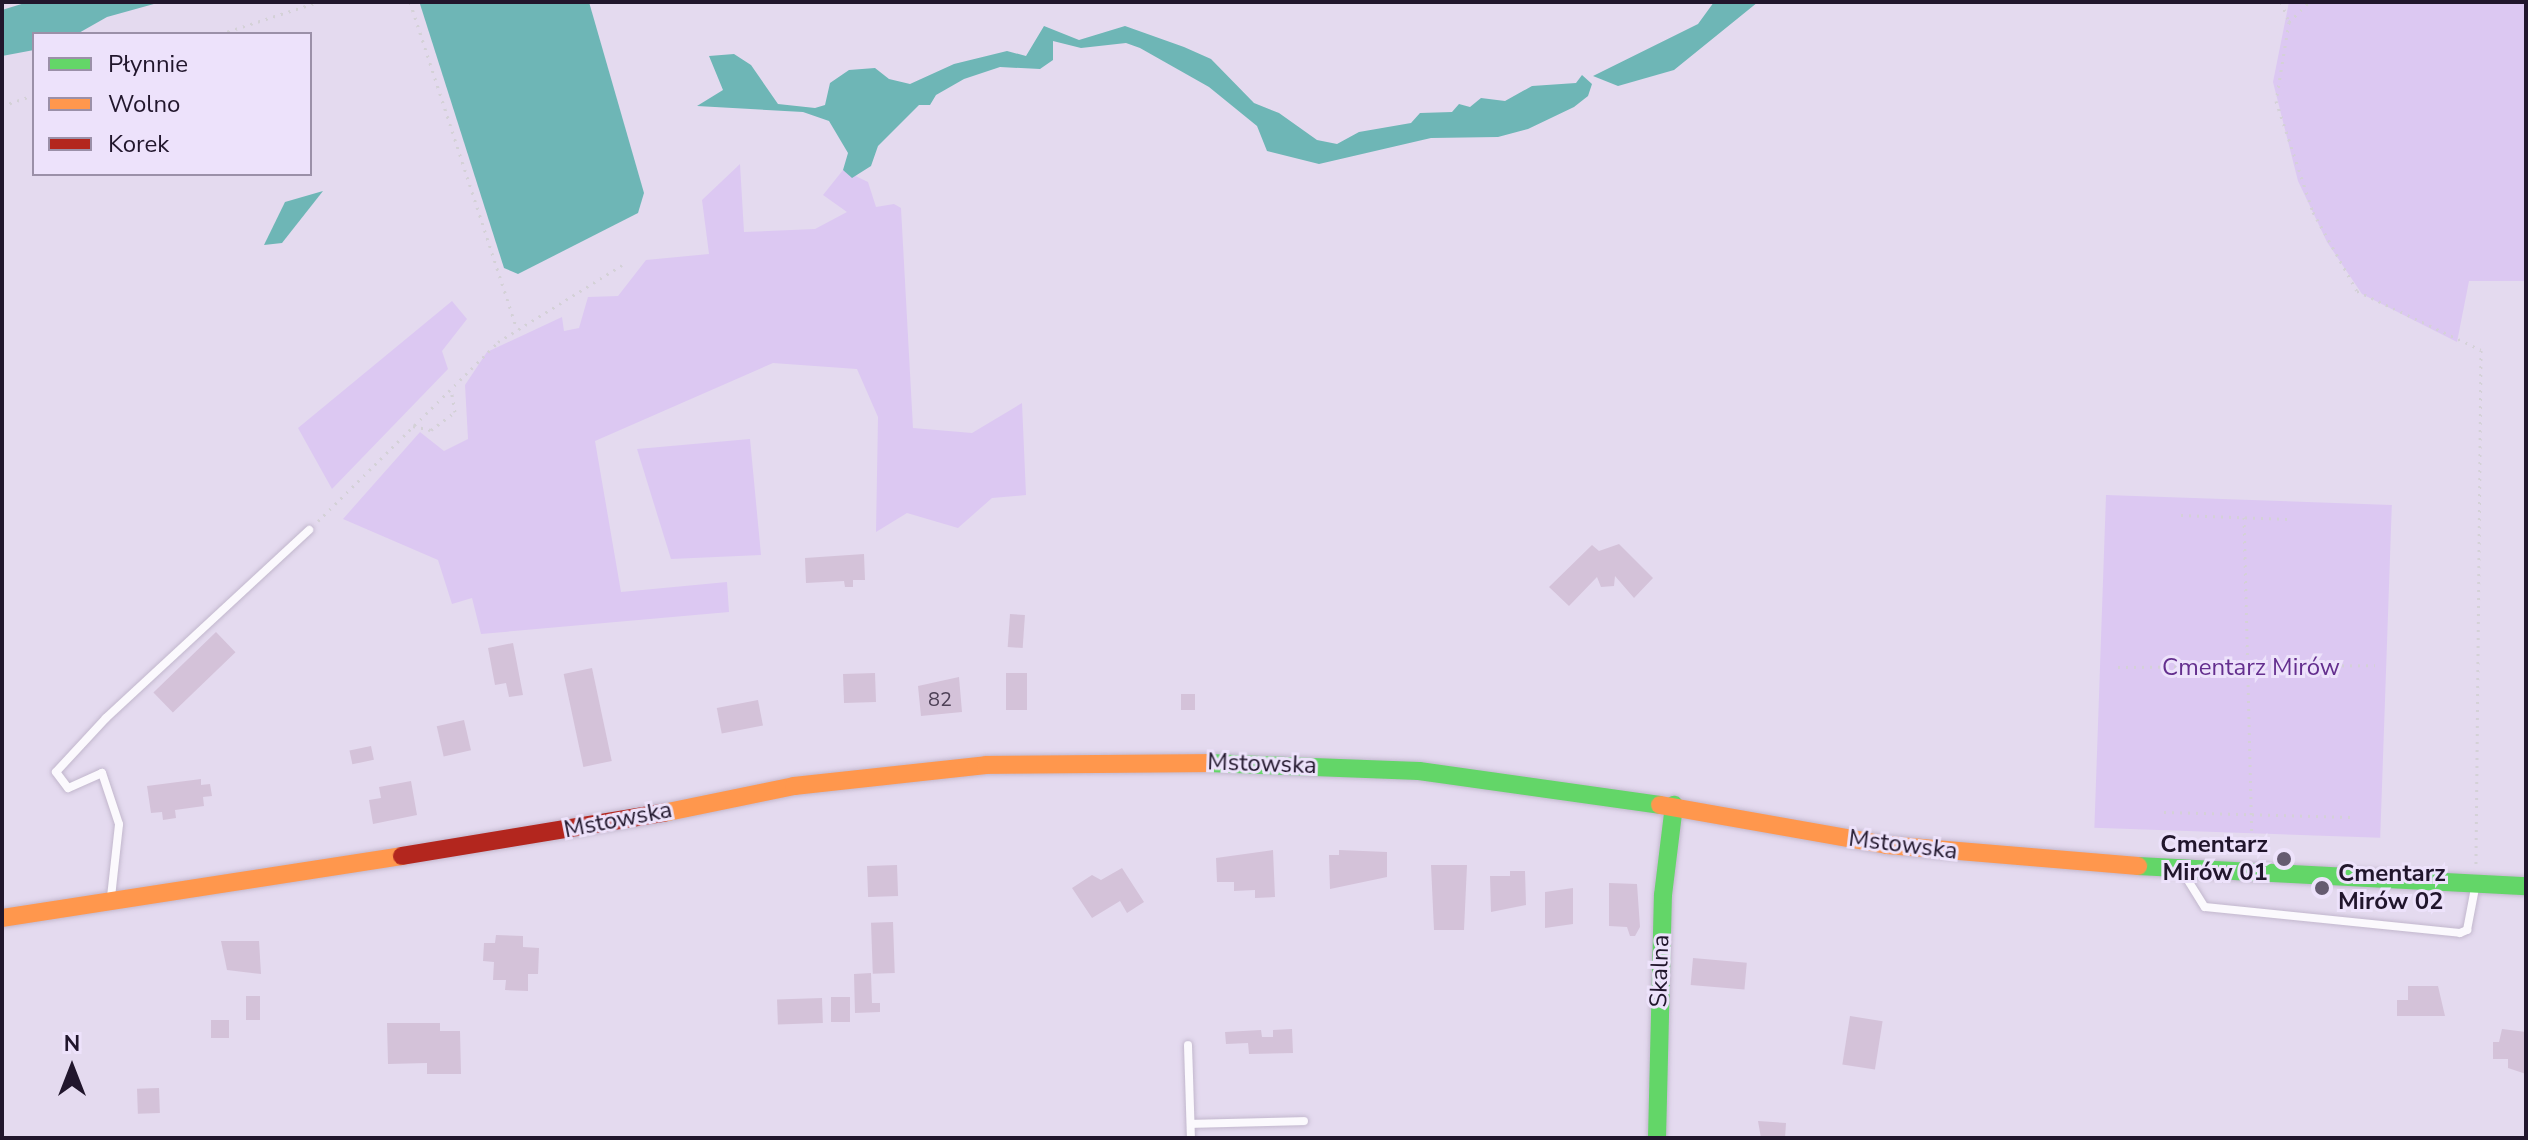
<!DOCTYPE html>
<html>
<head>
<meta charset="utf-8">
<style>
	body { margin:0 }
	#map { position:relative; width:2528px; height:1140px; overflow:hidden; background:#e4daef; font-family:"Nunito Sans",sans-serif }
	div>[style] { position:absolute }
	.green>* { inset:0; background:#dcc8f2; transform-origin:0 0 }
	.water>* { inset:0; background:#6eb6b6 }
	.building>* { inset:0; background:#d4c2d9; transform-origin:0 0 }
	.path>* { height:3px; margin-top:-1.5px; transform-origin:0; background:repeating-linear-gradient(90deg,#d4d1d7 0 2px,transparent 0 8px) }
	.roads { filter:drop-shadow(0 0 2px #c2b7cd) drop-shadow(0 0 2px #c2b7cd) }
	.lane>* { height:8px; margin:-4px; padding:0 4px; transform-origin:4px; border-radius:4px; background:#fbf9fd }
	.fast>* { height:18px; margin:-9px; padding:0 9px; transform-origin:9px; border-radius:9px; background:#63d668 }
	.slow>* { height:18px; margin:-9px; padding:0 9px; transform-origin:9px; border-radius:9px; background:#ff974d }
	.jam>* { height:18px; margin:-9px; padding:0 9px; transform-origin:9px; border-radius:9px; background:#b3261e }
	.dots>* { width:22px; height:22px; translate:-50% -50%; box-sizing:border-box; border:4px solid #ede2fb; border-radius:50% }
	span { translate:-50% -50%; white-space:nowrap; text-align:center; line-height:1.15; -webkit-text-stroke:6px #ede2fb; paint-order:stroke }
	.number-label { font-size:20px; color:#4e4157 }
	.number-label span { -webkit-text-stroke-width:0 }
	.park-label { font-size:24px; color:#642f8e }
	.street-label { font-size:24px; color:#21162c }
	.poi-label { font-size:24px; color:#21162c; font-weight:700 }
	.right { translate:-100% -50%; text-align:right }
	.left { translate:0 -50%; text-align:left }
	.frame { position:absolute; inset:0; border:4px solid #21162c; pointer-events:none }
	.legend { position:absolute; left:32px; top:32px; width:280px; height:144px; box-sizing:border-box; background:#ede2fb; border:2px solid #9b90a8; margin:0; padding:10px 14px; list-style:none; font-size:24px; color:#21162c }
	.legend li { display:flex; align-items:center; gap:16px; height:40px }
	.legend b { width:40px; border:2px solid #9b90a8 }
	.north { position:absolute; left:32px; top:1028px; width:80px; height:80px; -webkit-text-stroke:6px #ede2fb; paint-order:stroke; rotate:0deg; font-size:22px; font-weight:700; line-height:32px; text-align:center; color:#21162c }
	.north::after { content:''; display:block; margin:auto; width:28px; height:36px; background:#21162c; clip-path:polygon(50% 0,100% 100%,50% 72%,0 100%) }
</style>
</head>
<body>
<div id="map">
	<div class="green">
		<i style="clip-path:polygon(2289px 2px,2526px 2px,2526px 281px,2469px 281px,2457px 342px,2362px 294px,2327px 242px,2298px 181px,2273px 82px)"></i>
		<i style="clip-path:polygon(740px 164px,744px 232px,815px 229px,847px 212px,823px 195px,843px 170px,868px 182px,876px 207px,894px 204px,901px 208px,913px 428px,972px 433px,1022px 403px,1026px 495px,992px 498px,958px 528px,907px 513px,876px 532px,878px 417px,857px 369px,773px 363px,595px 441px,621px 592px,727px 582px,729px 612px,481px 634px,472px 598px,452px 604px,438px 560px,343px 519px,420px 432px,444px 451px,468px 439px,465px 385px,487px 352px,562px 317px,564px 331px,579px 328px,588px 297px,618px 296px,646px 260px,709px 254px,702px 200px)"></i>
		<i style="clip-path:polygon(452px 301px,467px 319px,442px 351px,448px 369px,332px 489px,298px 428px)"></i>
		<i style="clip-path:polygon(750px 439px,761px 555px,671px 559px,637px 449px)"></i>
		<i style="left:2106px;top:495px;width:286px;height:333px;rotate:2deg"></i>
	</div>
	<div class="water">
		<i style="clip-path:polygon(28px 2px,161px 2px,107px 17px,77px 34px,34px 34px,34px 50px,2px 56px,2px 10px)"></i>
		<i style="clip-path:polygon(589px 2px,644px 193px,638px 213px,518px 274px,504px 268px,420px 4px)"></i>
		<i style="clip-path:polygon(1714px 2px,1758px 2px,1674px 70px,1618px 86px,1593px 76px,1698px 24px)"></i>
		<i style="clip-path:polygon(1044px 26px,1079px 40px,1125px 26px,1184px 47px,1211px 59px,1254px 103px,1279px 113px,1317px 140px,1337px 144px,1359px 132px,1411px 123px,1420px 113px,1452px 112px,1459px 104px,1470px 107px,1481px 98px,1505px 101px,1532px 86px,1576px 83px,1582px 75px,1592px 84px,1588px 96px,1574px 107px,1528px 129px,1498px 137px,1431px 138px,1319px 164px,1267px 151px,1257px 126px,1209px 87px,1140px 48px,1126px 43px,1081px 48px,1053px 41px,1053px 60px,1040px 69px,1000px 67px,964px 79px,936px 95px,930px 105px,919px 105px,878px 146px,871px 166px,852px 178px,843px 170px,848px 153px,829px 121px,803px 112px,697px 106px,723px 90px,709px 56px,734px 54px,751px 65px,778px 104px,815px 108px,825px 105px,830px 83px,849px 70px,875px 68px,889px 79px,910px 84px,954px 64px,1007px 51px,1026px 56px)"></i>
		<i style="clip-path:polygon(323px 191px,282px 243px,264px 245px,285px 202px)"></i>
	</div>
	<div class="building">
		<i style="clip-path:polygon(1619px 544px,1653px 578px,1634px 598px,1615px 576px,1614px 586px,1601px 587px,1597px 577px,1569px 606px,1549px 587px,1592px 545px,1599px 551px)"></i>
		<i style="clip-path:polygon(864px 554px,865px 580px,853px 580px,853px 587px,845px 587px,844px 581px,806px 583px,805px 558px)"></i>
		<i style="left:1010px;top:614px;width:15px;height:33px;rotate:4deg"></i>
		<i style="left:216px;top:632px;width:28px;height:87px;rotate:46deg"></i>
		<i style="clip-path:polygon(513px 643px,523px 695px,509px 697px,506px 683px,495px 685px,488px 648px)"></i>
		<i style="left:592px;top:668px;width:95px;height:29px;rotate:78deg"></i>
		<i style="left:875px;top:673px;width:29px;height:32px;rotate:88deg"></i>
		<i style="left:1006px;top:673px;width:21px;height:37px"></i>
		<i style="clip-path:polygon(959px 677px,962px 712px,921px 716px,918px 686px)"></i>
		<i style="left:1181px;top:694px;width:14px;height:16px"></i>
		<i style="left:758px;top:700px;width:26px;height:42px;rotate:79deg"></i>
		<i style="left:464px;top:720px;width:31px;height:28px;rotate:77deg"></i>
		<i style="left:371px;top:746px;width:14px;height:22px;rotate:78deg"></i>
		<i style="clip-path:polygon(201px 779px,201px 785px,210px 784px,212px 796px,203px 797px,204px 806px,175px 810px,176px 818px,163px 820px,162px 812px,151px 813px,147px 786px)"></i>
		<i style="clip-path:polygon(411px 781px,417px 815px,373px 824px,369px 800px,381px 798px,379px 787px)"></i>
		<i style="clip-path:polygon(1273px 850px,1275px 897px,1255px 898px,1255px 890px,1234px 891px,1234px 882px,1217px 882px,1216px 858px)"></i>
		<i style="clip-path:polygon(1339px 850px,1387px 852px,1387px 877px,1330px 889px,1329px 855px,1339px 855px)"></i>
		<i style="left:897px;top:865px;width:31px;height:30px;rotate:88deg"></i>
		<i style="clip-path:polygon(1431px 865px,1467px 865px,1464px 930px,1434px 930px)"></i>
		<i style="clip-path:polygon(1122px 868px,1144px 902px,1127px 913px,1120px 901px,1092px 918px,1072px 888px,1092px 875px,1101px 880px)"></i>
		<i style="clip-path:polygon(1510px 871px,1525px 871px,1526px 905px,1491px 912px,1490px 876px,1510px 876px)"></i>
		<i style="clip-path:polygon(1609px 883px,1637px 884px,1640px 927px,1635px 936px,1630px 936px,1627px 927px,1609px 926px)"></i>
		<i style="clip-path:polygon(1573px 888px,1573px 924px,1545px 928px,1545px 892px)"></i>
		<i style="left:893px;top:922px;width:51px;height:22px;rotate:88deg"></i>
		<i style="clip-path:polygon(496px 935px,523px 936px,523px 947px,539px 948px,538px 974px,528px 974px,528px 991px,505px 990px,506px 980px,493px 980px,494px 962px,483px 961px,484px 943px,495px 943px)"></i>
		<i style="clip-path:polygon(221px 941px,259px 941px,261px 974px,227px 970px)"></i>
		<i style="left:1693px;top:958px;width:54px;height:27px;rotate:5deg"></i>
		<i style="clip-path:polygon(871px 973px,872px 1003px,880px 1003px,880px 1012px,855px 1013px,854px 974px)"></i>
		<i style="clip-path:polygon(2408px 986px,2438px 986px,2445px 1016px,2397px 1016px,2397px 1000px,2408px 1000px)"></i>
		<i style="left:246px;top:996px;width:14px;height:24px"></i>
		<i style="left:850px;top:997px;width:25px;height:19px;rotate:90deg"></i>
		<i style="left:822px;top:998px;width:25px;height:45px;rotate:88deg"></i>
		<i style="left:1850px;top:1016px;width:33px;height:49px;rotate:9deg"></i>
		<i style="left:211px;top:1020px;width:18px;height:18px"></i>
		<i style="clip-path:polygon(387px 1023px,440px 1023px,440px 1031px,460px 1031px,461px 1074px,427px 1074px,427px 1063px,388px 1064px)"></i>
		<i style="clip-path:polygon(1292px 1029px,1293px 1053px,1249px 1054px,1248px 1043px,1226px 1044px,1225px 1032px,1261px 1030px,1262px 1037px,1273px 1037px,1273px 1030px)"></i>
		<i style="clip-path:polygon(2502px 1029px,2526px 1032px,2526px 1074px,2508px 1068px,2508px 1059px,2493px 1059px,2493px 1042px,2499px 1042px)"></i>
		<i style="left:159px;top:1088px;width:25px;height:22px;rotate:88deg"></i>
		<i style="clip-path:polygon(1758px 1121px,1786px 1123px,1785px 1138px,1761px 1138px)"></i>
	</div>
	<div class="path">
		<i style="left:410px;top:2px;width:344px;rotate:71.9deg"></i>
		<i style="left:2281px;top:2px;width:22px;rotate:68deg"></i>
		<i style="left:2289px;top:22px;width:80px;rotate:99.3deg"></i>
		<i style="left:2276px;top:101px;width:117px;rotate:71.6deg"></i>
		<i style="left:2313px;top:212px;width:90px;rotate:60.9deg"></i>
		<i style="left:2357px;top:291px;width:137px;rotate:25.4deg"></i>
		<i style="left:2481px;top:350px;width:514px;rotate:90.56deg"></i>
		<i style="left:2289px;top:22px;width:28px;rotate:-45deg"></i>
		<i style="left:220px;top:34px;width:103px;rotate:-18.1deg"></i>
		<i style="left:2px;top:106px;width:34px;rotate:-19deg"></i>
		<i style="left:413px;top:426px;width:18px;rotate:13deg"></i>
		<i style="left:431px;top:430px;width:30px;rotate:-37deg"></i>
		<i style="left:455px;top:412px;width:23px;rotate:-100deg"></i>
		<i style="left:2181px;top:515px;width:110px;rotate:2.1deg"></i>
		<i style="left:2244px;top:517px;width:332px;rotate:88.6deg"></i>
		<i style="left:318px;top:521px;width:254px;rotate:-44.8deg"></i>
		<i style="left:498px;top:342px;width:146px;rotate:-31.8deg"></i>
		<i style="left:2118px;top:667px;width:257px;rotate:-0.4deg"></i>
		<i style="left:2164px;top:812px;width:187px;rotate:1.5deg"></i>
	</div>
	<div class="roads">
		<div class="lane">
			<i style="left:2184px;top:874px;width:39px;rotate:58deg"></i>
			<i style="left:2205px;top:907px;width:256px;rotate:5.8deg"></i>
			<i style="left:2460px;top:933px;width:8px;rotate:-23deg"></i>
			<i style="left:2467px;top:930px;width:43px;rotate:-79.2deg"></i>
			<i style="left:111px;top:897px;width:73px;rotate:-83.7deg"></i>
			<i style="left:119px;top:824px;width:54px;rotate:-108.4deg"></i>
			<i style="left:102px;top:773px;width:37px;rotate:156deg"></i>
			<i style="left:68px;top:788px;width:20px;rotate:-127deg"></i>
			<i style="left:56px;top:772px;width:74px;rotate:-47.2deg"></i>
			<i style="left:106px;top:718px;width:277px;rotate:-42.8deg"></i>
			<i style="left:1188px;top:1045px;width:93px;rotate:88.2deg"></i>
			<i style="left:1191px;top:1124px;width:113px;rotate:-1.5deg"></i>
		</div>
		<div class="fast">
			<i style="left:1208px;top:763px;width:211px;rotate:2.2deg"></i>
			<i style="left:1419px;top:771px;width:243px;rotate:8deg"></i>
			<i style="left:2138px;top:866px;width:389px;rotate:3deg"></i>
			<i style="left:1657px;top:1138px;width:243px;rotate:-88.6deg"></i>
			<i style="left:1663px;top:895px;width:91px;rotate:-83deg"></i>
		</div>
		<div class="slow">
			<i style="left:1660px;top:805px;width:230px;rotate:10deg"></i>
			<i style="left:1887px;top:845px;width:252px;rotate:4.8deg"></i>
			<i style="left:663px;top:813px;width:134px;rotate:-11.6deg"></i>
			<i style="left:794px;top:786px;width:193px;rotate:-6.2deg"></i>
			<i style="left:986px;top:765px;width:222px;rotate:-0.5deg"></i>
			<i style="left:2px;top:918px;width:405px;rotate:-8.8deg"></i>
		</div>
		<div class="jam">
			<i style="left:402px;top:856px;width:265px;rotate:-9.4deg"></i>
		</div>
	</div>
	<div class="dots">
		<i style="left:2284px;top:859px;background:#655b70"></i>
		<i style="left:2322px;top:888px;background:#655b70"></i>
	</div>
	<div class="number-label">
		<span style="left:940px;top:699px">82</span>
	</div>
	<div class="park-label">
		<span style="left:2251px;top:668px">Cmentarz Mirów</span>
	</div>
	<div class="street-label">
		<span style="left:1262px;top:764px;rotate:2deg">Mstowska</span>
		<span style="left:618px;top:820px;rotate:-11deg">Mstowska</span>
		<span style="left:1903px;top:845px;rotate:7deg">Mstowska</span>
		<span style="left:1660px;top:971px;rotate:-88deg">Skalna</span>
	</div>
	<div class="poi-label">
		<span class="right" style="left:2268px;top:859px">Cmentarz<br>Mirów 01</span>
		<span class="left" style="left:2338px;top:888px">Cmentarz<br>Mirów 02</span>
	</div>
	<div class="frame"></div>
	<ul class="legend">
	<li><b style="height:10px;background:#63d668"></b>Płynnie</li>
	<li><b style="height:10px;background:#ff974d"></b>Wolno</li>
	<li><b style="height:10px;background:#b3261e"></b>Korek</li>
	</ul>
	<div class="north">N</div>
</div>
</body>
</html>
